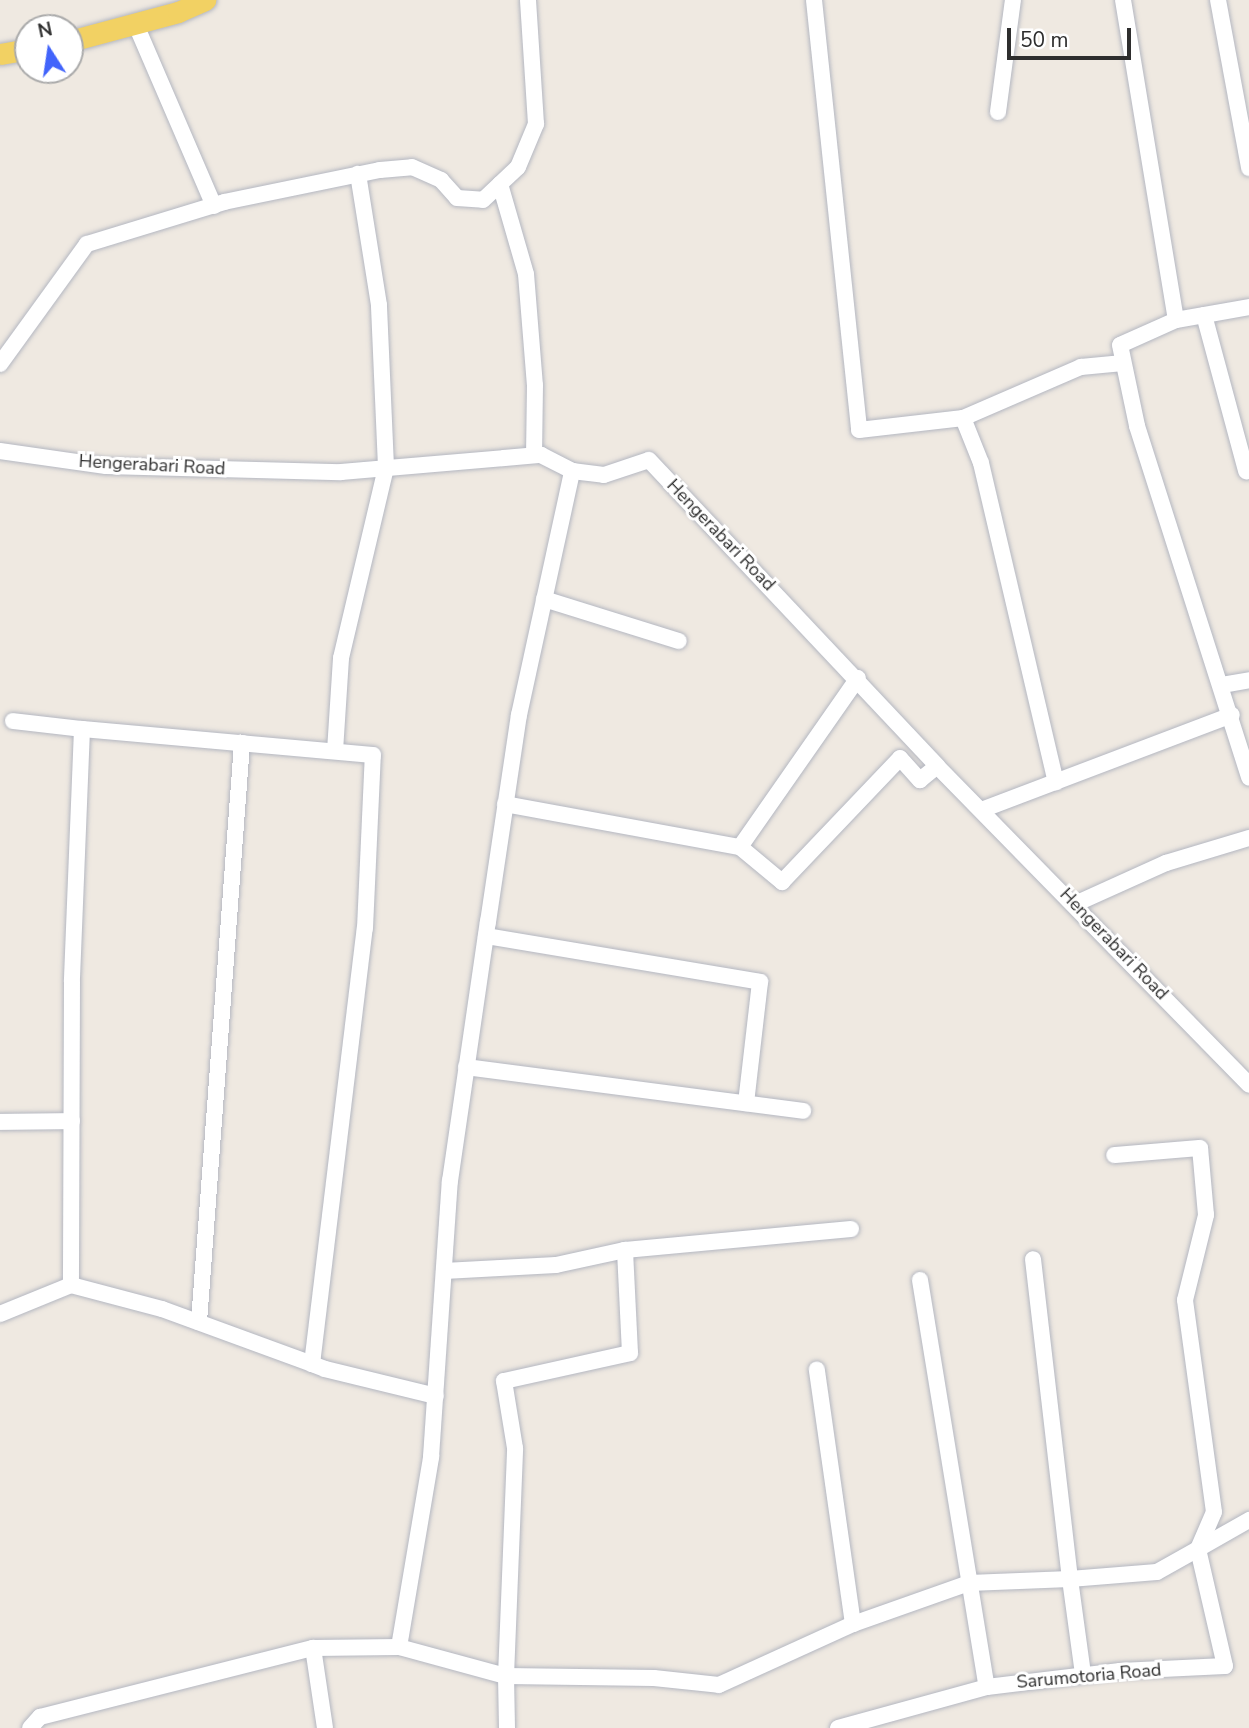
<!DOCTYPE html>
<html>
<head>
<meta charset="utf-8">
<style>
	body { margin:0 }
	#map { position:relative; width:1249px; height:1728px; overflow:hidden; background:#efe9e1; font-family:"Nunito Sans",sans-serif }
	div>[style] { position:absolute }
	.roads { filter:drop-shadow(0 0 2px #b4b7c1) drop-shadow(0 0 2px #b4b7c1) }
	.minor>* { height:16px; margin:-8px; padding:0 8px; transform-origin:8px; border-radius:8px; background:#fff }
	.major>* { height:21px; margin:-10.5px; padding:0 10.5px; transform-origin:10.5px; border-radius:10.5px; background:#f2d163 }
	span { translate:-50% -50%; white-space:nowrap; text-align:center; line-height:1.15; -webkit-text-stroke:6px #fff; paint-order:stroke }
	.street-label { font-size:18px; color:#2e2e2e }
	.north { position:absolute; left:14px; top:14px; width:70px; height:70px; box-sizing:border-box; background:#fff; border:2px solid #ababab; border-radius:50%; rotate:348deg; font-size:19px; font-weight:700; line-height:28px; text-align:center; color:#2e2e2e }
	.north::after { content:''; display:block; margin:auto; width:24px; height:32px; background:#4264fb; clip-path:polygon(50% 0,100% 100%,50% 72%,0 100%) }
	.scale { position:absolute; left:1007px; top:28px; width:124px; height:32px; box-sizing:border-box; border:4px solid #2e2e2e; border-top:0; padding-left:9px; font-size:21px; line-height:24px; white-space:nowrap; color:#2e2e2e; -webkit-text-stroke:5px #fff; paint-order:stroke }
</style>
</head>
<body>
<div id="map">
	<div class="roads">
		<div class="minor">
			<i style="left:814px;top:0;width:432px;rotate:84deg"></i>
			<i style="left:859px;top:430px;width:105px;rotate:-6.6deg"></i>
			<i style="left:963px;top:418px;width:48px;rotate:68.2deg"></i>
			<i style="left:981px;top:463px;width:328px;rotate:76.8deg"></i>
			<i style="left:1123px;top:0;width:324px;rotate:80.6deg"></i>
			<i style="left:1176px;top:320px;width:61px;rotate:155.9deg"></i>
			<i style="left:1120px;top:345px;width:83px;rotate:78.1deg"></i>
			<i style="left:1137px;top:426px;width:369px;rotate:72.3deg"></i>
			<i style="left:1218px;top:0;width:171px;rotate:79.5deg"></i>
			<i style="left:136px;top:25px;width:197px;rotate:66.7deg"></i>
			<i style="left:998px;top:112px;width:113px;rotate:-82.4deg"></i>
			<i style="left:500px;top:184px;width:94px;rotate:73.9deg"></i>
			<i style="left:526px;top:274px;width:111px;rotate:85.4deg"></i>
			<i style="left:535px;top:385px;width:70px;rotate:90.8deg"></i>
			<i style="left:1204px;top:315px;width:162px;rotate:74.9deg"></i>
			<i style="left:1176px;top:320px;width:74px;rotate:-10.1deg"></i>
			<i style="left:0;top:364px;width:148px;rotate:-54.1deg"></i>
			<i style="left:87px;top:244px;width:143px;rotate:-17deg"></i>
			<i style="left:224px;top:202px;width:159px;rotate:-11.6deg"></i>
			<i style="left:380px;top:170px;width:32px;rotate:-5deg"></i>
			<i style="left:412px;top:167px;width:32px;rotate:24deg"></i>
			<i style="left:441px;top:180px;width:24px;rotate:48deg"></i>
			<i style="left:457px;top:198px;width:26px;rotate:4deg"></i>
			<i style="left:483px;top:200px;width:48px;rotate:-43.3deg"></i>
			<i style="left:518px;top:167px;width:47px;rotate:-67.3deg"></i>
			<i style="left:536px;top:124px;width:124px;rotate:-93.7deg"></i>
			<i style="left:963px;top:418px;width:129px;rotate:-23.4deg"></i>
			<i style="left:1081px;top:367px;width:42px;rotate:-5.4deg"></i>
			<i style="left:0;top:451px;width:107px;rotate:8.1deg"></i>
			<i style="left:106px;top:466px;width:235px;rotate:1.5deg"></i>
			<i style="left:341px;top:472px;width:201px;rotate:-4.9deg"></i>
			<i style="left:541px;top:455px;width:35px;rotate:27deg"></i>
			<i style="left:572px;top:471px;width:32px;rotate:7deg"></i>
			<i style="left:604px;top:475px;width:47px;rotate:-18.4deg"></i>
			<i style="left:649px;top:460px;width:420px;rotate:46.7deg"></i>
			<i style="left:937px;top:766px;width:446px;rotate:45.6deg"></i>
			<i style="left:544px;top:599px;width:141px;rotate:17.3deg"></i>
			<i style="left:1222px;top:685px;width:27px;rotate:-10deg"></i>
			<i style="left:13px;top:721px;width:69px;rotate:6.6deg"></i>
			<i style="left:335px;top:751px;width:93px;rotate:-86.3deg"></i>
			<i style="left:341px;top:658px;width:196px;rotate:-76.7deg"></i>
			<i style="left:386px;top:467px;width:162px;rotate:-92.5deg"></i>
			<i style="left:379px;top:305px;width:133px;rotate:-99.1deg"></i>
			<i style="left:505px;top:804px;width:239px;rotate:10.4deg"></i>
			<i style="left:740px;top:847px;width:206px;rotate:-55.1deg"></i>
			<i style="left:984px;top:809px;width:265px;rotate:-20.8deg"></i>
			<i style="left:740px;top:847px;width:55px;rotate:39.8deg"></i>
			<i style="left:782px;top:882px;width:171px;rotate:-46.4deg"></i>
			<i style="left:900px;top:758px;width:30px;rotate:48deg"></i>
			<i style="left:920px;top:780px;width:22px;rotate:-39deg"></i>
			<i style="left:1075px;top:904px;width:100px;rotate:-24.3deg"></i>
			<i style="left:1166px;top:863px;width:87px;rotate:-16.8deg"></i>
			<i style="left:486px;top:936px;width:278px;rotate:9.5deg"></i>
			<i style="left:760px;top:982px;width:122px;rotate:96.6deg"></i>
			<i style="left:466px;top:1067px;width:340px;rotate:7.4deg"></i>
			<i style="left:0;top:1122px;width:72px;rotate:-0.8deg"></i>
			<i style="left:444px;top:1271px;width:112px;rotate:-3.1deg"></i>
			<i style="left:556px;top:1265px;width:71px;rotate:-12.3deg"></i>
			<i style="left:920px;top:1280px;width:412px;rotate:80.7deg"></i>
			<i style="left:0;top:1314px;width:77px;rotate:-22.2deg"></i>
			<i style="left:199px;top:1322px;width:581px;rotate:-85.75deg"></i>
			<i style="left:312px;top:1364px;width:439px;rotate:-83.1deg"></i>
			<i style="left:365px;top:928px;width:173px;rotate:-87.4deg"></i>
			<i style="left:373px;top:755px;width:292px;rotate:-174.9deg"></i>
			<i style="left:82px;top:729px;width:253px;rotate:92.3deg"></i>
			<i style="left:72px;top:982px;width:303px;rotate:90.2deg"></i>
			<i style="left:71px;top:1285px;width:94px;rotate:14.8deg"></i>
			<i style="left:162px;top:1309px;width:160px;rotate:20.1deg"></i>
			<i style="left:312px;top:1364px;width:14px;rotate:21deg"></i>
			<i style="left:325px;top:1369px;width:114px;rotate:13.7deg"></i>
			<i style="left:853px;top:1624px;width:123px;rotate:-19.5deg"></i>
			<i style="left:969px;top:1583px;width:101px;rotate:-2.3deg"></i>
			<i style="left:1070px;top:1579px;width:322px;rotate:-96.6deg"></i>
			<i style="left:399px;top:1647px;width:111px;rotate:15.2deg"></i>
			<i style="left:506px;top:1676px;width:228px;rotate:-87.7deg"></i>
			<i style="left:515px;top:1448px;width:68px;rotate:-99.3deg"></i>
			<i style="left:504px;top:1381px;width:129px;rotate:-12.5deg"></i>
			<i style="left:630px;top:1353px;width:103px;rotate:-92.8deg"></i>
			<i style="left:625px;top:1250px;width:227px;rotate:-5.3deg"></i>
			<i style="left:1083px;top:1674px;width:96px;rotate:-97.8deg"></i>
			<i style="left:1070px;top:1579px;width:87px;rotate:-4.6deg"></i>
			<i style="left:1157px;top:1572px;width:47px;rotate:-29.3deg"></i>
			<i style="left:1198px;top:1549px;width:40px;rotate:-66.6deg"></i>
			<i style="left:1214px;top:1512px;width:214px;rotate:-97.8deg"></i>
			<i style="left:1185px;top:1300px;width:88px;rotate:-76.1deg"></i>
			<i style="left:1206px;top:1215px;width:67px;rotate:-95.1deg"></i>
			<i style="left:1200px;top:1148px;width:86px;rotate:175.3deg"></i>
			<i style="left:30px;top:1728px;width:15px;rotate:-48deg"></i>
			<i style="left:40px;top:1717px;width:282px;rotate:-14.2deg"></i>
			<i style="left:325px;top:1728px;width:81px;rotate:-98.5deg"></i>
			<i style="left:313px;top:1648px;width:86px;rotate:-0.7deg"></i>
			<i style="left:399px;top:1647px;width:193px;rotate:-80.4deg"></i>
			<i style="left:431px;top:1457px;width:277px;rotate:-86.1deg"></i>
			<i style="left:450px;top:1181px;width:262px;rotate:-81.7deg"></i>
			<i style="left:488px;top:922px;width:209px;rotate:-81.5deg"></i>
			<i style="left:519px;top:715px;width:250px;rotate:-77.7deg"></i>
			<i style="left:507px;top:1728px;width:52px;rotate:-91.1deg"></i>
			<i style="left:506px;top:1676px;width:148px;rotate:0.8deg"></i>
			<i style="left:654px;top:1678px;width:65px;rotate:6.1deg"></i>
			<i style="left:719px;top:1685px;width:147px;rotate:-24.5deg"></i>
			<i style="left:853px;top:1624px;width:257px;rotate:-98.1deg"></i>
			<i style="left:838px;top:1728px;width:155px;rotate:-15.4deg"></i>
			<i style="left:987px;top:1687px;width:134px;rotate:-6.9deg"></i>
			<i style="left:1120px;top:1671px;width:105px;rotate:-2.7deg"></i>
			<i style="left:1225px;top:1666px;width:120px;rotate:-103deg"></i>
			<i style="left:1198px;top:1549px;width:59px;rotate:-29.6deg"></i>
		</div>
		<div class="major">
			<i style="left:70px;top:41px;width:112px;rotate:-15deg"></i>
			<i style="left:178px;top:12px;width:30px;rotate:-24deg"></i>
			<i style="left:0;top:54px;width:28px;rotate:-10deg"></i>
		</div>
	</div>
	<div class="street-label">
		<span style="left:152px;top:465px;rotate:3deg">Hengerabari Road</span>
		<span style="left:721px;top:535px;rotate:46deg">Hengerabari Road</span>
		<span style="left:1114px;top:944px;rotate:46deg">Hengerabari Road</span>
		<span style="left:1089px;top:1676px;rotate:-5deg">Sarumotoria Road</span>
	</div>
	<div class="north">N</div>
	<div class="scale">50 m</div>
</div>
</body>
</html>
